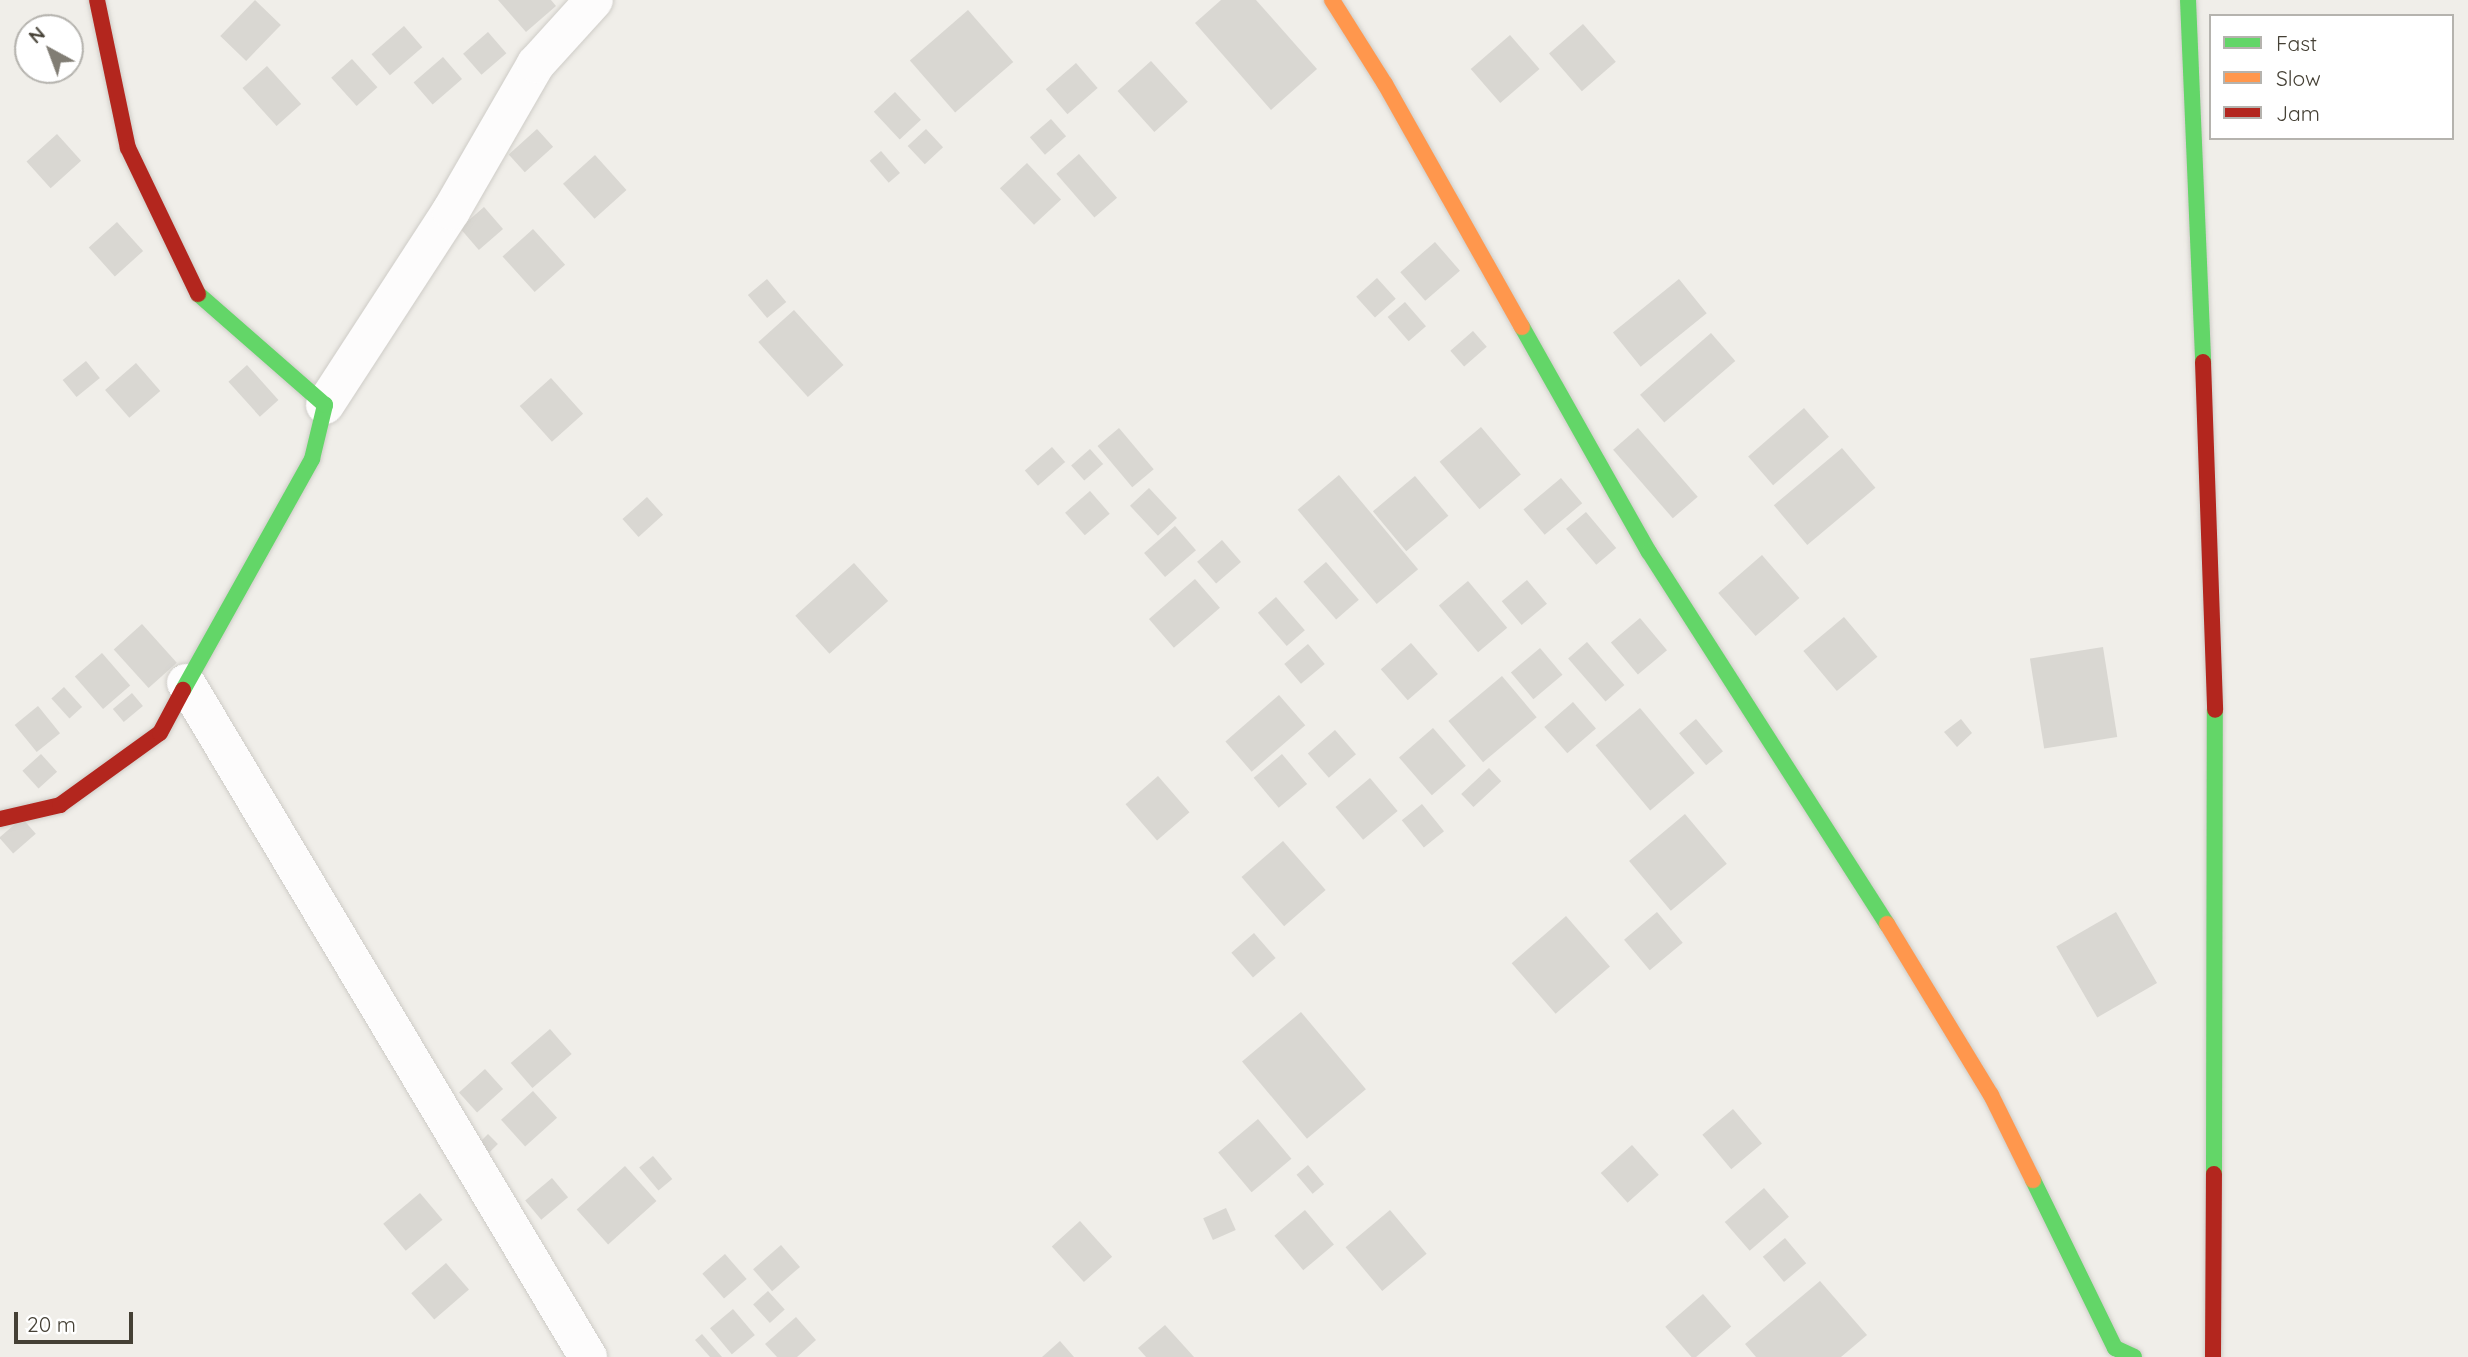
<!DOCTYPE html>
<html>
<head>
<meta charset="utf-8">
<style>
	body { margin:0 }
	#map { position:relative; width:2468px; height:1357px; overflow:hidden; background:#f0eee9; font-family:Quicksand,sans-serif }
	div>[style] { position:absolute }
	.building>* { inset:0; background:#d9d7d2; transform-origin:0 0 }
	.roads { filter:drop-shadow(0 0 2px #ceccc7) drop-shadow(0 0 2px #ceccc7) }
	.street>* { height:38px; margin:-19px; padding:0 19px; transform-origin:19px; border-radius:19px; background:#fdfcfc }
	.fast>* { height:16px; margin:-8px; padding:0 8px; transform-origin:8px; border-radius:8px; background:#63d668 }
	.slow>* { height:16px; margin:-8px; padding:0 8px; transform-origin:8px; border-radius:8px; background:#ff974d }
	.jam>* { height:16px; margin:-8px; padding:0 8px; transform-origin:8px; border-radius:8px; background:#b3261e }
	span { translate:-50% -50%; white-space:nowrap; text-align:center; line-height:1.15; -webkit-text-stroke:6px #fff; paint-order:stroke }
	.legend { position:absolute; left:2209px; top:14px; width:245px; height:126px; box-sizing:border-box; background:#fff; border:2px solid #b5b3ae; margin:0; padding:9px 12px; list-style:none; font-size:21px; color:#454035 }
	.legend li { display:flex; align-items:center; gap:14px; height:35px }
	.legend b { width:35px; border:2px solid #b5b3ae }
	.north { position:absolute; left:14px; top:14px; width:70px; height:70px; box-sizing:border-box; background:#fff; border:2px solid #b5b3ae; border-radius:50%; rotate:319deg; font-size:19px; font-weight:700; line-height:28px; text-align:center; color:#454035 }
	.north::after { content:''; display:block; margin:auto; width:24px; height:32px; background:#817d74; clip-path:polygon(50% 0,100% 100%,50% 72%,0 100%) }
	.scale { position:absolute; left:14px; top:1312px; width:119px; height:32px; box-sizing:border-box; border:4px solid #454035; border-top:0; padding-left:9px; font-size:21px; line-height:24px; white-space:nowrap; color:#454035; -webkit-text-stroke:5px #fff; paint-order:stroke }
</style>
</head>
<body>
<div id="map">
	<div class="building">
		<i style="left:255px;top:0;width:36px;height:50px;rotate:44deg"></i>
		<i style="clip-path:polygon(498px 0,551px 0,556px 6px,526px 32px)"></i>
		<i style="clip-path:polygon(1221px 0,1256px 0,1317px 69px,1271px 110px,1195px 23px)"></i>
		<i style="left:968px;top:10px;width:69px;height:77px;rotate:49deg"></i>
		<i style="left:1583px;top:24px;width:50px;height:45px;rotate:49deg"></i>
		<i style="left:404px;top:26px;width:28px;height:43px;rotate:49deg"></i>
		<i style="left:488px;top:32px;width:28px;height:33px;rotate:49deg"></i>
		<i style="left:1510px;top:35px;width:45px;height:52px;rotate:49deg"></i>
		<i style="left:443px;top:57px;width:29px;height:39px;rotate:49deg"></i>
		<i style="left:352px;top:59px;width:38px;height:28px;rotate:48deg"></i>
		<i style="left:1151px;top:61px;width:55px;height:45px;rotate:48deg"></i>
		<i style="left:1076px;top:63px;width:33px;height:40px;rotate:49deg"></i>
		<i style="left:267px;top:66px;width:51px;height:33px;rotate:48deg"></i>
		<i style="left:895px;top:92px;width:38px;height:29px;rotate:47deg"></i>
		<i style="left:1051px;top:119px;width:23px;height:28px;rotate:49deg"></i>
		<i style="left:537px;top:129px;width:24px;height:38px;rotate:48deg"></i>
		<i style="left:926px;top:129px;width:25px;height:25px;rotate:47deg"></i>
		<i style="left:57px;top:134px;width:36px;height:41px;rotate:48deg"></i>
		<i style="left:881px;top:151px;width:29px;height:15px;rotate:49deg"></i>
		<i style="left:1079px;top:154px;width:58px;height:30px;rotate:49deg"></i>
		<i style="left:595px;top:155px;width:47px;height:43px;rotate:48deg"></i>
		<i style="left:1027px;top:163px;width:50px;height:37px;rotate:47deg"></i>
		<i style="left:484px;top:207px;width:29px;height:32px;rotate:49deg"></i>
		<i style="left:117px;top:222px;width:39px;height:38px;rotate:48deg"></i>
		<i style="left:533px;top:229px;width:48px;height:41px;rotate:48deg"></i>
		<i style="left:1435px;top:242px;width:38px;height:46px;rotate:49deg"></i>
		<i style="left:1377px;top:278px;width:28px;height:28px;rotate:48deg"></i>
		<i style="left:767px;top:279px;width:30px;height:25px;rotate:50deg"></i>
		<i style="left:1679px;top:279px;width:44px;height:85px;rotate:51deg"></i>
		<i style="left:1405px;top:302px;width:32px;height:23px;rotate:49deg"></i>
		<i style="left:794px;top:310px;width:74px;height:48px;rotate:48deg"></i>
		<i style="left:1473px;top:331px;width:21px;height:30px;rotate:49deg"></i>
		<i style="left:1711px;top:333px;width:37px;height:94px;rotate:49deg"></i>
		<i style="left:86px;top:361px;width:22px;height:30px;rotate:51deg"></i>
		<i style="left:136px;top:363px;width:37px;height:41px;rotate:49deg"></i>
		<i style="left:247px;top:365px;width:47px;height:25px;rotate:48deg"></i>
		<i style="left:551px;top:378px;width:48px;height:42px;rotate:48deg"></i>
		<i style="left:1804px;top:408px;width:38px;height:74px;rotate:49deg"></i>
		<i style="left:1481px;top:427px;width:62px;height:54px;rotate:50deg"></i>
		<i style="left:1119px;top:428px;width:54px;height:28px;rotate:50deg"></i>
		<i style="left:1638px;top:428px;width:91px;height:33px;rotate:49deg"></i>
		<i style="left:1052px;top:447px;width:20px;height:36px;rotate:49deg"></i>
		<i style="left:1842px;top:448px;width:52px;height:89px;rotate:50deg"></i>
		<i style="left:1090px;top:449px;width:20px;height:25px;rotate:49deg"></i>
		<i style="left:1339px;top:475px;width:123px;height:54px;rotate:50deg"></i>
		<i style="left:1415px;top:476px;width:52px;height:55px;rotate:50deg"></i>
		<i style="left:1561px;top:478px;width:33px;height:49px;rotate:50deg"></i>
		<i style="left:1149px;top:488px;width:41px;height:26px;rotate:47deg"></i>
		<i style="left:1090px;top:491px;width:30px;height:33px;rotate:49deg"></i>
		<i style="left:647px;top:497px;width:24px;height:33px;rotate:48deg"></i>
		<i style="left:1586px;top:512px;width:47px;height:26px;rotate:50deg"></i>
		<i style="left:1175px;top:526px;width:32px;height:41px;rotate:49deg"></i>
		<i style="left:1222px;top:540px;width:29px;height:33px;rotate:49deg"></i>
		<i style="left:1762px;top:555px;width:57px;height:58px;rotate:49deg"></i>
		<i style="left:1326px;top:562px;width:50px;height:30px;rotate:49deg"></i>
		<i style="left:854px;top:563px;width:51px;height:79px;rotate:48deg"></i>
		<i style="left:1195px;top:579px;width:38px;height:61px;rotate:49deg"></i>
		<i style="left:1527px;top:580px;width:31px;height:33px;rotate:50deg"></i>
		<i style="left:1468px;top:581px;width:61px;height:38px;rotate:50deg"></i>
		<i style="left:1276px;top:597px;width:44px;height:24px;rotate:49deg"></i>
		<i style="left:1844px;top:617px;width:52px;height:53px;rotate:50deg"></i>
		<i style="left:1640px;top:618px;width:42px;height:38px;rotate:50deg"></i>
		<i style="left:142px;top:624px;width:52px;height:38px;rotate:48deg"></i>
		<i style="left:1587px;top:642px;width:57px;height:25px;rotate:49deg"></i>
		<i style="left:1411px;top:643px;width:41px;height:40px;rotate:49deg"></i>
		<i style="left:1308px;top:644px;width:26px;height:31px;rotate:50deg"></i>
		<i style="left:2103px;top:647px;width:91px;height:74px;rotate:81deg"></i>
		<i style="left:1540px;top:648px;width:35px;height:38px;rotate:50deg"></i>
		<i style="left:102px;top:653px;width:43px;height:36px;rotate:49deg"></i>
		<i style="left:1502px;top:676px;width:54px;height:70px;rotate:50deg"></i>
		<i style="left:64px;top:687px;width:27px;height:17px;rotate:48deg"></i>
		<i style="left:132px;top:693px;width:17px;height:25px;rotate:50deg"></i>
		<i style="left:1279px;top:695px;width:40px;height:71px;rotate:49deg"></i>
		<i style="left:1573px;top:702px;width:35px;height:38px;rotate:49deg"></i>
		<i style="left:38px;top:706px;width:35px;height:30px;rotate:51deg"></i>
		<i style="left:1640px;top:708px;width:85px;height:58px;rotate:50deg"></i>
		<i style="left:1696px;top:719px;width:42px;height:22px;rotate:50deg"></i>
		<i style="clip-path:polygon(1961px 719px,1972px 733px,1957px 747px,1944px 732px)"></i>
		<i style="left:1433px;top:728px;width:50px;height:45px;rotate:49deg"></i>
		<i style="left:1335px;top:730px;width:32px;height:36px;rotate:49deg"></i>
		<i style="left:41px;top:754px;width:24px;height:25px;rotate:48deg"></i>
		<i style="left:1282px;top:754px;width:39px;height:37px;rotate:50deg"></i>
		<i style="left:1489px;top:768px;width:18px;height:38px;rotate:47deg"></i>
		<i style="left:1158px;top:776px;width:48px;height:43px;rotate:49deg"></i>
		<i style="left:1370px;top:778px;width:43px;height:45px;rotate:50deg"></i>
		<i style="left:1422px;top:804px;width:35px;height:26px;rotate:51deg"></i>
		<i style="left:1685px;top:814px;width:65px;height:73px;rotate:50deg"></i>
		<i style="left:22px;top:818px;width:21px;height:30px;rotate:49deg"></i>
		<i style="left:1283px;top:841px;width:65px;height:55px;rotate:49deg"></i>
		<i style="left:1657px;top:912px;width:40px;height:43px;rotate:50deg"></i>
		<i style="left:2116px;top:912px;width:82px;height:69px;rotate:60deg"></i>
		<i style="left:1566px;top:916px;width:67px;height:72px;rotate:49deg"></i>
		<i style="left:1254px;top:933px;width:33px;height:30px;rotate:49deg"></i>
		<i style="left:1301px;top:1012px;width:101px;height:77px;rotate:50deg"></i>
		<i style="left:550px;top:1029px;width:33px;height:52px;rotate:49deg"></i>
		<i style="left:485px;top:1069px;width:27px;height:35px;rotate:48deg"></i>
		<i style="left:533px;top:1091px;width:36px;height:43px;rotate:48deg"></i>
		<i style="left:1733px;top:1109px;width:45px;height:40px;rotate:50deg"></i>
		<i style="left:1258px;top:1119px;width:52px;height:52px;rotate:50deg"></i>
		<i style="left:488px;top:1134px;width:14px;height:14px;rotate:45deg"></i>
		<i style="left:1632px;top:1145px;width:40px;height:42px;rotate:48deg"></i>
		<i style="left:653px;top:1156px;width:30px;height:18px;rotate:50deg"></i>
		<i style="left:1308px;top:1165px;width:25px;height:15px;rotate:50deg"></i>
		<i style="left:625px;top:1166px;width:47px;height:65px;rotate:48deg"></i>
		<i style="left:552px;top:1178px;width:25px;height:35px;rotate:50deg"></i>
		<i style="left:1764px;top:1188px;width:38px;height:52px;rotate:49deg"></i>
		<i style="left:420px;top:1193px;width:35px;height:48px;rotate:50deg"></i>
		<i style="left:1226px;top:1208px;width:24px;height:25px;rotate:66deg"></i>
		<i style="left:1305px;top:1210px;width:45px;height:40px;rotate:50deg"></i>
		<i style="left:1390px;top:1210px;width:57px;height:58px;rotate:50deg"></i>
		<i style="left:1080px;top:1221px;width:48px;height:38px;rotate:48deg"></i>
		<i style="left:1785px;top:1238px;width:33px;height:29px;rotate:50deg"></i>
		<i style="left:781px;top:1245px;width:29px;height:37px;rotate:49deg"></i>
		<i style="left:725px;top:1254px;width:33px;height:30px;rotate:49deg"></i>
		<i style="left:446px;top:1263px;width:35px;height:46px;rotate:49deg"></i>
		<i style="clip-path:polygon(1820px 1281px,1867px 1335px,1841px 1357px,1756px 1357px,1745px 1344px)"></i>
		<i style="left:768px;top:1291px;width:25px;height:20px;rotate:48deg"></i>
		<i style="left:1703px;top:1294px;width:43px;height:50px;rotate:49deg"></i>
		<i style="left:733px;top:1309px;width:34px;height:30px;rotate:50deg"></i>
		<i style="clip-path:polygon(796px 1317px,816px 1340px,797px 1357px,777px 1357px,765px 1344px)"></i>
		<i style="clip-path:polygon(1165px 1325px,1194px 1357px,1146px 1357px,1138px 1348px)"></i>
		<i style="clip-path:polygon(702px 1334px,722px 1357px,710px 1357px,695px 1340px)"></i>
		<i style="clip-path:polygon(1060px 1341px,1074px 1357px,1042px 1357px)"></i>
	</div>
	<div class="roads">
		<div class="street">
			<i style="left:325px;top:405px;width:231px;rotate:-57deg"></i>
			<i style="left:451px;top:211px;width:170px;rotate:-60deg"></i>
			<i style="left:536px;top:64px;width:86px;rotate:-47.8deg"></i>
			<i style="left:186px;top:683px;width:785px;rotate:59.19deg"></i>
		</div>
		<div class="fast">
			<i style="left:2188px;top:0;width:362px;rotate:87.6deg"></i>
			<i style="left:1522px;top:327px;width:258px;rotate:60.6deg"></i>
			<i style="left:1649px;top:552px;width:442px;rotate:57.4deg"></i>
			<i style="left:183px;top:690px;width:265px;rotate:-60.8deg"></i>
			<i style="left:312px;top:459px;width:56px;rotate:-76.5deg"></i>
			<i style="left:325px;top:405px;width:169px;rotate:-138.8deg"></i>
			<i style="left:2214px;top:1174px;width:464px;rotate:-89.9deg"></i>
			<i style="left:2033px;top:1180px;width:187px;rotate:64deg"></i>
			<i style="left:2115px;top:1348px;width:21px;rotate:25deg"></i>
		</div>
		<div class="slow">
			<i style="left:1332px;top:0;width:99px;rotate:57.8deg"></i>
			<i style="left:1385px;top:84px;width:279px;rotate:60.6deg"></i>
			<i style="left:1887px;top:924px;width:200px;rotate:58.7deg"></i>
			<i style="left:1991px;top:1095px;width:95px;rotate:63.7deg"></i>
		</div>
		<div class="jam">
			<i style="left:97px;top:0;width:151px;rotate:78.2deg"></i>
			<i style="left:128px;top:148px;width:162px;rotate:64.4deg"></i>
			<i style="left:2203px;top:362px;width:348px;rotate:88deg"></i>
			<i style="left:0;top:819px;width:62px;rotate:-13.1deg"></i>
			<i style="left:60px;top:805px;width:123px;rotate:-35.8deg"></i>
			<i style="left:160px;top:733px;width:49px;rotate:-61.9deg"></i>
			<i style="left:2213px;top:1357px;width:183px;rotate:-89.7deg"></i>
		</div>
	</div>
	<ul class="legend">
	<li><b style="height:9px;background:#63d668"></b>Fast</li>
	<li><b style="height:9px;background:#ff974d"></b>Slow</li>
	<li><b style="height:9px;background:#b3261e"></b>Jam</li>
	</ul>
	<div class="north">N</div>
	<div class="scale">20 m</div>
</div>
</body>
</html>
